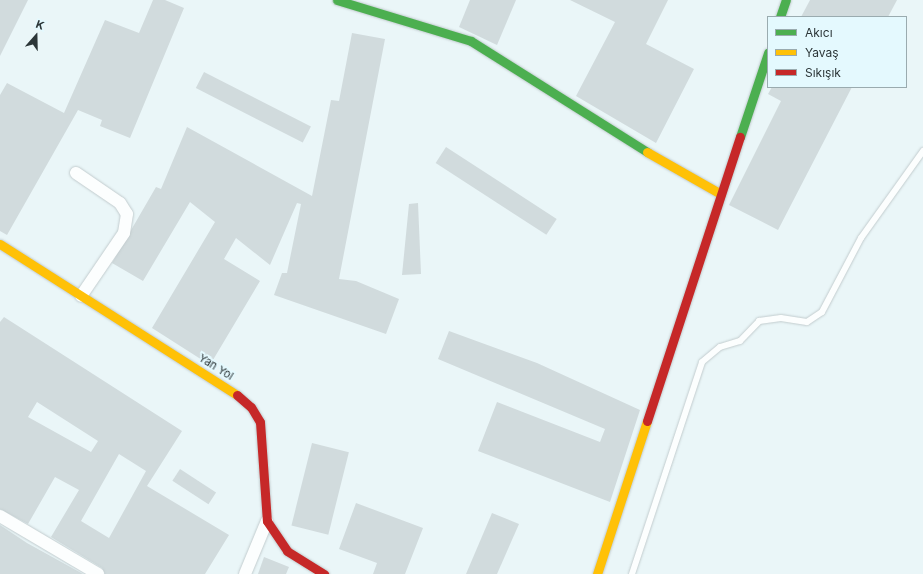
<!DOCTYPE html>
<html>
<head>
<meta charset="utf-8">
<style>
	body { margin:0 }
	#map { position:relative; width:923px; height:574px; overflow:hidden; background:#eaf6f8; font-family:Inter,sans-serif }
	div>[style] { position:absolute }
	.building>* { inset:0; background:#d1dbdd; transform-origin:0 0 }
	.roads { filter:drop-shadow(0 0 1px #c2ccce) drop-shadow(0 0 1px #c2ccce) }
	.lane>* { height:6px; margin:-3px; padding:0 3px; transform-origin:3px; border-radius:3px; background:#fcfefe }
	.street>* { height:12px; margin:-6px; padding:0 6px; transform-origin:6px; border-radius:6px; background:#fcfefe }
	.fast>* { height:9px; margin:-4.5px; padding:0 4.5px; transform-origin:4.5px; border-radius:4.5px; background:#4caf50 }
	.slow>* { height:9px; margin:-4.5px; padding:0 4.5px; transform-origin:4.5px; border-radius:4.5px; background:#ffc107 }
	.jam>* { height:9px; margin:-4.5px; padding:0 4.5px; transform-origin:4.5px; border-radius:4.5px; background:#c62828 }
	span { translate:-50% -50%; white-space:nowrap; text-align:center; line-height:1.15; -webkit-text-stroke:4px #e4f9fe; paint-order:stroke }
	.street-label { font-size:11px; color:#2c3638 }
	.legend { position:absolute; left:767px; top:16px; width:140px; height:72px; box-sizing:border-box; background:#e4f9fe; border:1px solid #9aabaf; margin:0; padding:5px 7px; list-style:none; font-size:12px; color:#2c3638 }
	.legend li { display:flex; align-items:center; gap:8px; height:20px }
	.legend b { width:20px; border:1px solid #9aabaf }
	.north { position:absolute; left:16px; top:16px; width:40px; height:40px; -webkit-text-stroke:3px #e4f9fe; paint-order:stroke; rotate:20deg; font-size:11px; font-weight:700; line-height:16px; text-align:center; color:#2c3638 }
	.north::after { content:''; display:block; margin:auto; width:14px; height:18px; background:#2c3638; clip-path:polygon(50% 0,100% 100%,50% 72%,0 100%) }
</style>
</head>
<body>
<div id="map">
	<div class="building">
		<i style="clip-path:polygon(0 0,28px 0,0 56px)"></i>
		<i style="clip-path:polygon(153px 0,165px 0,184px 8px,130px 138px,100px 126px,102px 120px,78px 110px,7px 235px,0 231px,0 95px,7px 83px,64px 113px,105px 20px,139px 33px)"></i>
		<i style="clip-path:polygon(470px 0,516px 0,497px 45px,459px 27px)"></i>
		<i style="clip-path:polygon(570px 0,668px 0,646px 44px,694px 69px,656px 143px,576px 96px,615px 22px)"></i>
		<i style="clip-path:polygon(810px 0,897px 0,888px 17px,801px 17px)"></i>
		<i style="clip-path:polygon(352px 33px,385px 39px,339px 279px,356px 281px,399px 299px,386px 334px,274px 295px,282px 273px,287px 273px,301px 204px,297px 203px,270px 265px,236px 238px,224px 259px,260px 281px,210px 365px,152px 328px,215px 222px,190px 202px,143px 281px,112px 263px,156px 187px,161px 189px,187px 127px,312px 196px,331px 100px,339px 101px)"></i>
		<i style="left:204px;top:72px;width:120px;height:18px;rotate:27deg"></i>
		<i style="clip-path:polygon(772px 87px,852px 87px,778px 230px,729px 205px,781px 101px,768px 94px)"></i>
		<i style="left:446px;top:147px;width:132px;height:19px;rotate:33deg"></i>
		<i style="clip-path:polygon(418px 203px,421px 274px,402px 275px,409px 204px)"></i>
		<i style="clip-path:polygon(evenodd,4px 317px,182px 431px,147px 486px,229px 535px,205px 574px,105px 574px,102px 568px,51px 537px,79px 490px,55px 477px,28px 524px,0 509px,0 322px,4px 317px,37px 402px,98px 441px,91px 452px,28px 417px,37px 402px,4px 317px,119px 454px,146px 471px,109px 538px,81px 521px,119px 454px)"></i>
		<i style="clip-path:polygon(449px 331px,537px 363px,640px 410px,610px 502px,478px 451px,497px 402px,600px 442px,605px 429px,438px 359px)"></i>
		<i style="left:312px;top:443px;width:38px;height:85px;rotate:14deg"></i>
		<i style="left:180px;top:469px;width:43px;height:14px;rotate:33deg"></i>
		<i style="clip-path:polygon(356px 503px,423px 528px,405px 574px,373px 574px,377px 563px,339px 549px)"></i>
		<i style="clip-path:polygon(492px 513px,519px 524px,497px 574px,466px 574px)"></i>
		<i style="clip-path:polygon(0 525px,27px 543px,83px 574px,0 574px)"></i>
		<i style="clip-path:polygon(264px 557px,289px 567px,286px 574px,258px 574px)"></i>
	</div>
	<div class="roads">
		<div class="lane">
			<i style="left:632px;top:574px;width:223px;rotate:-71.7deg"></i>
			<i style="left:702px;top:362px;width:23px;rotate:-40deg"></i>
			<i style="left:720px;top:347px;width:21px;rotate:-17deg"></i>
			<i style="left:740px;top:341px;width:28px;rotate:-46deg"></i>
			<i style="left:759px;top:321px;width:22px;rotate:-8deg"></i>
			<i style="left:781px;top:318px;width:26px;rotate:9deg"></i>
			<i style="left:807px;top:322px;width:18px;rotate:-34deg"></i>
			<i style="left:822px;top:312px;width:84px;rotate:-62.2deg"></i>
			<i style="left:861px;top:238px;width:107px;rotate:-54.5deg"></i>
		</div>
		<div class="street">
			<i style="left:76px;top:173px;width:53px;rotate:34.3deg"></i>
			<i style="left:120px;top:203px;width:13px;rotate:58deg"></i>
			<i style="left:127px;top:214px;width:19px;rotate:99deg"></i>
			<i style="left:124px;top:233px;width:76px;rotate:124.3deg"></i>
			<i style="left:0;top:516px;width:114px;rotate:30.6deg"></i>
			<i style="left:245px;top:574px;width:57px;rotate:-67.5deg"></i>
		</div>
		<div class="fast">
			<i style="left:337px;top:0;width:140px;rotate:17deg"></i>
			<i style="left:471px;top:41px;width:208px;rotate:32.2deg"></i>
			<i style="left:780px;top:17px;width:18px;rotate:-71deg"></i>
			<i style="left:740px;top:137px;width:89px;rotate:-71.6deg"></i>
		</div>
		<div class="slow">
			<i style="left:647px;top:152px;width:85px;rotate:29.6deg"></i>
			<i style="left:0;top:244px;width:281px;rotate:32.5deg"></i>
			<i style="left:597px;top:574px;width:161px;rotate:-71.9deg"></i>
		</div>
		<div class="jam">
			<i style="left:237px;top:395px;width:18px;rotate:41deg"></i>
			<i style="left:251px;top:407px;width:17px;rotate:59deg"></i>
			<i style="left:260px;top:422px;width:99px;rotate:86deg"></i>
			<i style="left:267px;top:521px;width:36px;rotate:56deg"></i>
			<i style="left:287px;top:551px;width:44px;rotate:31.9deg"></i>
			<i style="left:647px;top:421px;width:299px;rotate:-71.9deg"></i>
		</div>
	</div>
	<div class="street-label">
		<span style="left:216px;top:367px;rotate:32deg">Yan Yol</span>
	</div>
	<ul class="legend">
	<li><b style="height:5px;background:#4caf50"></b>Akıcı</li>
	<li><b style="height:5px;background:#ffc107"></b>Yavaş</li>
	<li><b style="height:5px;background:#c62828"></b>Sıkışık</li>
	</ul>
	<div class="north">K</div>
</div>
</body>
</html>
